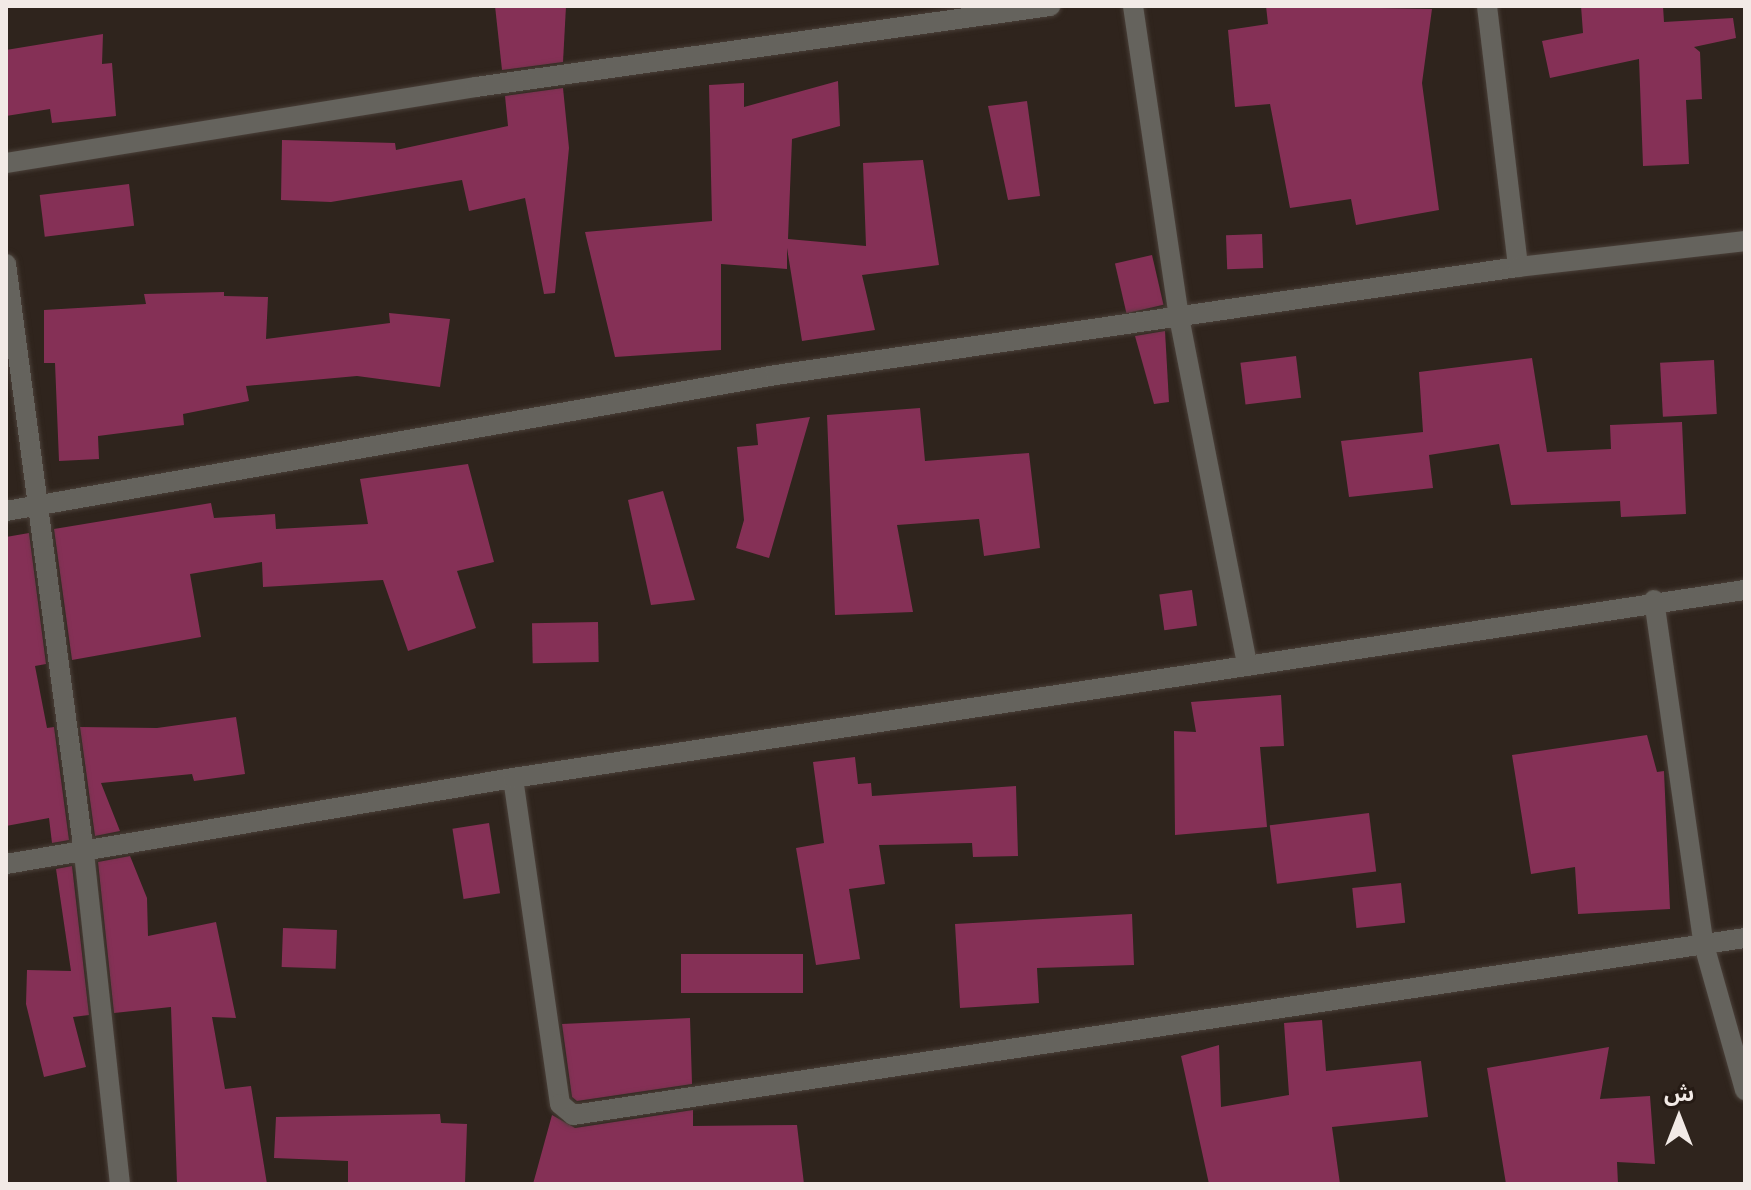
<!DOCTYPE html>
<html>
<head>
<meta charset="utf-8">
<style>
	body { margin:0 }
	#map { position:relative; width:1751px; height:1190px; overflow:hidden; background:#2f241d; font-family:"Libre Baskerville","Noto Sans Arabic",serif }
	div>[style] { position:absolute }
	.building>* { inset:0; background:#853056; transform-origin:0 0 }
	.roads { filter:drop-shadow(0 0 2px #4a4039) drop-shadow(0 0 2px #4a4039) }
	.minor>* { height:20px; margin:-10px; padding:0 10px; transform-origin:10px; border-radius:10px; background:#65635d }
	span { translate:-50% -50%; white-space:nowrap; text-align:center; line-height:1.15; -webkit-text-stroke:8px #251a14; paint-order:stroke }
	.frame { position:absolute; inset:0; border:8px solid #f2eae6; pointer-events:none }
	.north { position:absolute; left:1639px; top:1078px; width:80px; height:80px; -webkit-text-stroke:6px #251a14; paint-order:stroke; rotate:0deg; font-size:22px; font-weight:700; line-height:32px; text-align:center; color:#f2eae6 }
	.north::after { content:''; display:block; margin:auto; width:28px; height:36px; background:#f2eae6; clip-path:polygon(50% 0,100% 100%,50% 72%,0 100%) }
</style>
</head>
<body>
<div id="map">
	<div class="building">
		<i style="clip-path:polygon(495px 6px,566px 6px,563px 62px,502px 70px)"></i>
		<i style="clip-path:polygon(1266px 6px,1432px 9px,1422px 83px,1439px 210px,1356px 225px,1351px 199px,1290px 208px,1270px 104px,1235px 107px,1228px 30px,1268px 24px)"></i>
		<i style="clip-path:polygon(1581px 6px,1663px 6px,1664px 22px,1733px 18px,1736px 38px,1694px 47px,1700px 52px,1702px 99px,1686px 100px,1689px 164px,1643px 166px,1639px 59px,1550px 78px,1542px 41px,1583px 33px)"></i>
		<i style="clip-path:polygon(103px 34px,102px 64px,112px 63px,116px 116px,52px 123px,50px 109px,6px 116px,6px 50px)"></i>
		<i style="clip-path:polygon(838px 81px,840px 126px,792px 139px,788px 239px,866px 246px,863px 163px,923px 160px,939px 265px,862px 275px,875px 330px,802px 341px,787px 248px,787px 269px,721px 264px,721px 350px,615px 357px,585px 232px,712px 221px,709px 85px,744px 83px,744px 107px)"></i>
		<i style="clip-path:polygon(563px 88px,569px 148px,555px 293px,544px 294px,525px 198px,469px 211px,462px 180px,331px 202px,281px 200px,282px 140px,395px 143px,396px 150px,508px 126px,505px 96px)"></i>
		<i style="clip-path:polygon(1027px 101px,1040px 196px,1008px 200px,988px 106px)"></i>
		<i style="left:129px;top:184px;width:42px;height:90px;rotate:83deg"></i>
		<i style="left:1262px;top:234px;width:34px;height:36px;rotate:88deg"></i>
		<i style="left:1152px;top:255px;width:51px;height:38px;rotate:77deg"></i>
		<i style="clip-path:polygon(224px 292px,224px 296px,268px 297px,266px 339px,390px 323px,389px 313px,450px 319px,440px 387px,357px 376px,246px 386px,249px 401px,183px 414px,184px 425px,98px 436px,99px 459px,59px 461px,55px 363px,44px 363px,44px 310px,146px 304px,144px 294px)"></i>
		<i style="clip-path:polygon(1165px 331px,1169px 402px,1154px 404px,1135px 336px)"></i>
		<i style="left:1296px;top:356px;width:42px;height:56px;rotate:83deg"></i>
		<i style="clip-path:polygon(1532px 358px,1547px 452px,1611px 449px,1610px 425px,1682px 422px,1686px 514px,1621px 517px,1620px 501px,1511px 505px,1499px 444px,1429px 455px,1433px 488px,1349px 497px,1341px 441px,1423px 432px,1419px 372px)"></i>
		<i style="left:1714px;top:360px;width:54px;height:54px;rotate:87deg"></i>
		<i style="clip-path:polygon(920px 408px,925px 461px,1029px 453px,1040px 548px,984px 556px,979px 519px,897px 525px,913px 612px,835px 615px,827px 415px)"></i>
		<i style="clip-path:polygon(810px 417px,769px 558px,736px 548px,744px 520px,737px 447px,758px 445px,756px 424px)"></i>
		<i style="clip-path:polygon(468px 464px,494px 562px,457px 571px,476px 628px,408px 651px,383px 580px,263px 587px,262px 562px,190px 574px,201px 637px,72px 660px,54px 529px,211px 503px,214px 518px,275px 514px,276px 529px,368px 524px,360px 479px)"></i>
		<i style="clip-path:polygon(663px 491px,695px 600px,651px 605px,628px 500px)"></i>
		<i style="clip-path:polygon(29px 533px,46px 664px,35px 666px,47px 728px,54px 727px,69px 840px,52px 843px,49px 818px,6px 826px,6px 537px)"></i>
		<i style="left:1192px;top:590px;width:36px;height:33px;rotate:82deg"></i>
		<i style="left:598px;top:622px;width:40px;height:66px;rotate:89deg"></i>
		<i style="clip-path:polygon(1281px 695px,1284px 746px,1260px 747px,1267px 827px,1175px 835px,1174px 731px,1196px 732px,1191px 702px)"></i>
		<i style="clip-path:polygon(236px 717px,245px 774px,194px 781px,192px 774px,101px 783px,120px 831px,95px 836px,80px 727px,157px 728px)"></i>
		<i style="clip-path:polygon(1647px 735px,1657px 772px,1664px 771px,1670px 909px,1578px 914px,1575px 867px,1531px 874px,1512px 755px)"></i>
		<i style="clip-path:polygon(855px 757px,858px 784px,871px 783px,872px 796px,1016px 786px,1018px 856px,973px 857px,972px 843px,879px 845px,885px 884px,849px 889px,860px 959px,816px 965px,796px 848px,824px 843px,813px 762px)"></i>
		<i style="left:1369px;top:813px;width:59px;height:100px;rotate:83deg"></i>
		<i style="left:489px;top:823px;width:71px;height:37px;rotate:81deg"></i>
		<i style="clip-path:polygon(130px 856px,147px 898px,148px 936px,216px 922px,236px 1018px,212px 1017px,225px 1089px,251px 1086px,267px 1184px,177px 1184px,171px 1007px,114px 1013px,98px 862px)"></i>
		<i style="clip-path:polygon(72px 866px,89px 1015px,73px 1017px,86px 1067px,44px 1077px,26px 1004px,27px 970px,71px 971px,56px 869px)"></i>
		<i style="left:1401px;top:883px;width:40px;height:49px;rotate:84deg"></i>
		<i style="clip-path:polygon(1132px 914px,1134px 965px,1037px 968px,1039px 1003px,960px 1008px,955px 924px)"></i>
		<i style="left:283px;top:928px;width:54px;height:39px;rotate:2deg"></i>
		<i style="left:681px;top:954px;width:122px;height:39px"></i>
		<i style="clip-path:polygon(690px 1018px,692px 1084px,577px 1101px,572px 1097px,562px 1024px)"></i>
		<i style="clip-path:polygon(1322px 1020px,1326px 1071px,1421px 1061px,1428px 1117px,1332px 1127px,1340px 1184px,1209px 1184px,1181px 1056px,1219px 1045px,1221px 1107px,1289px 1095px,1284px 1023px)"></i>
		<i style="clip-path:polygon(1609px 1047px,1600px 1099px,1650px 1096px,1655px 1164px,1617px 1162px,1618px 1184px,1506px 1184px,1487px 1068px)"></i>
		<i style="clip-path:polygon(693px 1110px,693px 1126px,797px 1125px,804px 1184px,533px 1184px,552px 1115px,575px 1128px)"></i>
		<i style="clip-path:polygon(440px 1114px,441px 1123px,467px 1124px,465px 1184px,348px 1184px,348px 1161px,274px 1158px,276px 1117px)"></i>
	</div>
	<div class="roads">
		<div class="minor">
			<i style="left:1133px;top:6px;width:314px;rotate:81.6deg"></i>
			<i style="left:1179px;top:317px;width:353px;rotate:78.9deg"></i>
			<i style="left:1487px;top:6px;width:263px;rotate:83.2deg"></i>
			<i style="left:6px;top:163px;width:476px;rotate:-9.2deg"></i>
			<i style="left:476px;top:87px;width:580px;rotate:-8.03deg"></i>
			<i style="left:6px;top:264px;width:594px;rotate:82.46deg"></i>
			<i style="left:84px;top:853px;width:333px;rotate:83.8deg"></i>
			<i style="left:6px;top:511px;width:782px;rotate:-10.02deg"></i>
			<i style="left:776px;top:375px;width:750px;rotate:-8.28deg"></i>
			<i style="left:1518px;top:267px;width:228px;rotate:-6.5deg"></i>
			<i style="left:1654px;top:600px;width:349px;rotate:81.8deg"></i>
			<i style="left:1704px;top:945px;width:151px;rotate:74.2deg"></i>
			<i style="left:513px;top:778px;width:329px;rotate:81.8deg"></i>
			<i style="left:560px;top:1104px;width:17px;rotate:40deg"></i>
			<i style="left:573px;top:1115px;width:1185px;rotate:-8.59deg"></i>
			<i style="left:6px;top:864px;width:514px;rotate:-9.63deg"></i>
			<i style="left:513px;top:778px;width:1246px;rotate:-8.68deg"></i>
		</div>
	</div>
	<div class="frame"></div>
	<div class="north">ش</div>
</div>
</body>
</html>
